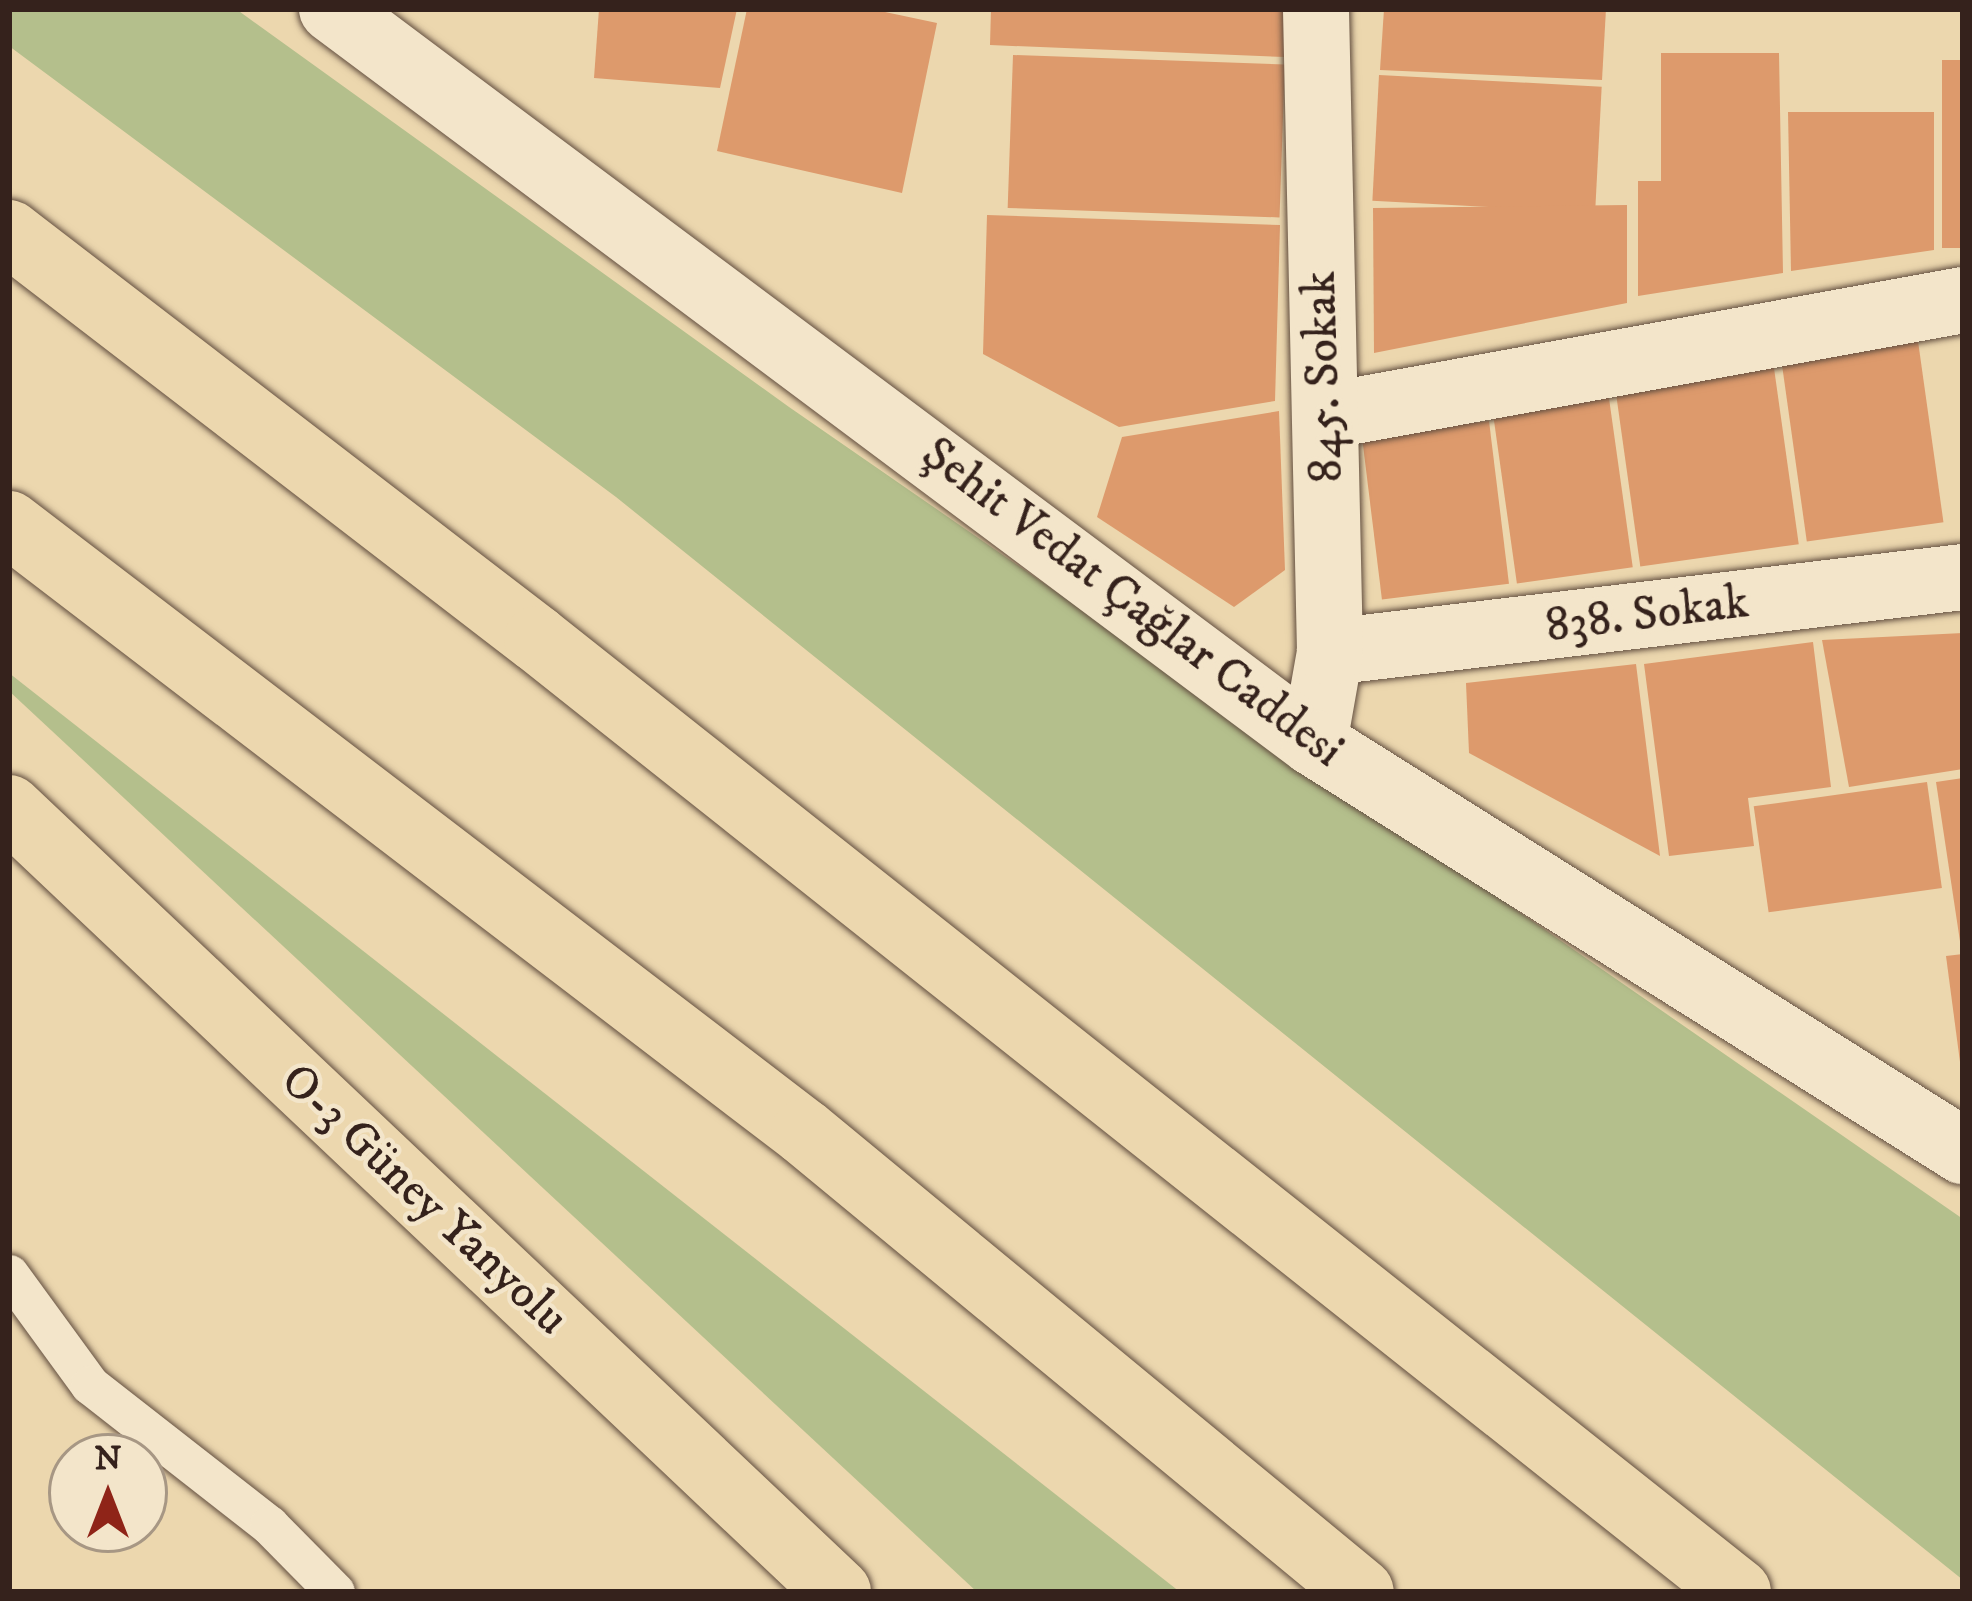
<!DOCTYPE html>
<html>
<head>
<meta charset="utf-8">
<style>
	body { margin:0 }
	#map { position:relative; width:1972px; height:1601px; overflow:hidden; background:#ecd7ae; font-family:"IM FELL DW Pica",serif }
	div>[style] { position:absolute }
	.green>* { inset:0; background:#b4bf8c }
	.building>* { inset:0; background:#dd9a6c; transform-origin:0 0 }
	.roads { filter:drop-shadow(0 0 3px #634f40) drop-shadow(0 0 3px #634f40) }
	.service>* { height:39px; margin:-19.5px; padding:0 19.5px; transform-origin:19.5px; border-radius:19.5px; background:#f3e5ca }
	.minor>* { height:66px; margin:-33px; padding:0 33px; transform-origin:33px; border-radius:33px; background:#f3e5ca }
	.secondary>* { height:66px; margin:-33px; padding:0 33px; transform-origin:33px; border-radius:33px; background:#f3e5ca }
	.primary>* { height:66px; margin:-33px; padding:0 33px; transform-origin:33px; border-radius:33px; background:#ecd7ae }
	.trunk>* { height:66px; margin:-33px; padding:0 33px; transform-origin:33px; border-radius:33px; background:#ecd7ae }
	span { translate:-50% -50%; white-space:nowrap; text-align:center; line-height:1.15; -webkit-text-stroke:9px #f3e5ca; paint-order:stroke }
	.street-label { font-size:48px; color:#35221c }
	.frame { position:absolute; inset:0; border:12px solid #35221c; pointer-events:none }
	.north { position:absolute; left:48px; top:1433px; width:120px; height:120px; box-sizing:border-box; background:#f3e5ca; border:3px solid #a79784; border-radius:50%; rotate:0deg; font-size:33px; font-weight:700; line-height:48px; text-align:center; color:#35221c }
	.north::after { content:''; display:block; margin:auto; width:42px; height:54px; background:#8f2418; clip-path:polygon(50% 0,100% 100%,50% 72%,0 100%) }
</style>
</head>
<body>
<div id="map">
	<div class="green">
		<i style="clip-path:polygon(9px 9px,236px 9px,789px 407px,1963px 1219px,1963px 1580px,616px 497px,9px 46px)"></i>
		<i style="clip-path:polygon(9px 673px,1180px 1592px,977px 1592px,9px 691px)"></i>
	</div>
	<div class="building">
		<i style="clip-path:polygon(599px 9px,737px 9px,720px 88px,594px 78px)"></i>
		<i style="clip-path:polygon(747px 9px,871px 9px,937px 23px,902px 193px,717px 151px)"></i>
		<i style="clip-path:polygon(991px 9px,1287px 9px,1285px 57px,990px 45px)"></i>
		<i style="clip-path:polygon(1384px 9px,1606px 9px,1602px 80px,1380px 70px)"></i>
		<i style="clip-path:polygon(1661px 53px,1779px 53px,1783px 273px,1638px 296px,1638px 181px,1661px 181px)"></i>
		<i style="left:1013px;top:55px;width:272px;height:153px;rotate:2deg"></i>
		<i style="left:1942px;top:60px;width:21px;height:188px"></i>
		<i style="left:1379px;top:75px;width:223px;height:126px;rotate:3deg"></i>
		<i style="clip-path:polygon(1788px 112px,1934px 112px,1934px 250px,1791px 271px)"></i>
		<i style="clip-path:polygon(1627px 205px,1627px 303px,1374px 353px,1373px 208px)"></i>
		<i style="clip-path:polygon(987px 215px,1280px 225px,1275px 401px,1119px 427px,983px 354px)"></i>
		<i style="left:1918px;top:341px;width:183px;height:138px;rotate:82deg"></i>
		<i style="left:1773px;top:361px;width:185px;height:160px;rotate:82deg"></i>
		<i style="left:1607px;top:384px;width:185px;height:117px;rotate:82deg"></i>
		<i style="clip-path:polygon(1279px 411px,1285px 570px,1234px 607px,1097px 517px,1122px 437px)"></i>
		<i style="left:1489px;top:421px;width:164px;height:128px;rotate:83deg"></i>
		<i style="clip-path:polygon(1963px 633px,1963px 769px,1849px 787px,1822px 640px)"></i>
		<i style="clip-path:polygon(1813px 642px,1831px 787px,1748px 798px,1754px 846px,1669px 856px,1644px 664px)"></i>
		<i style="clip-path:polygon(1636px 664px,1660px 856px,1469px 753px,1466px 683px)"></i>
		<i style="clip-path:polygon(1963px 778px,1963px 948px,1961px 948px,1936px 782px)"></i>
		<i style="left:1927px;top:782px;width:107px;height:175px;rotate:82deg"></i>
		<i style="clip-path:polygon(1963px 954px,1963px 1062px,1960px 1062px,1946px 956px)"></i>
	</div>
	<div class="roads">
		<div class="service">
			<i style="left:9px;top:1274px;width:137px;rotate:53.9deg"></i>
			<i style="left:90px;top:1385px;width:227px;rotate:38deg"></i>
			<i style="left:269px;top:1525px;width:94px;rotate:45.4deg"></i>
		</div>
		<div class="minor">
			<i style="left:1326px;top:416px;width:647px;rotate:-10.32deg"></i>
			<i style="left:1330px;top:652px;width:637px;rotate:-6.76deg"></i>
			<i style="left:1314px;top:743px;width:92px;rotate:-80deg"></i>
			<i style="left:1330px;top:652px;width:643px;rotate:-91.25deg"></i>
		</div>
		<div class="secondary">
			<i style="left:332px;top:9px;width:1226px;rotate:36.78deg"></i>
			<i style="left:1314px;top:743px;width:767px;rotate:32.16deg"></i>
		</div>
		<div class="primary">
			<i style="left:9px;top:808px;width:1141px;rotate:43.4deg"></i>
		</div>
		<div class="trunk">
			<i style="left:9px;top:233px;width:666px;rotate:37.56deg"></i>
			<i style="left:537px;top:639px;width:1533px;rotate:38.43deg"></i>
			<i style="left:9px;top:524px;width:1001px;rotate:37.41deg"></i>
			<i style="left:804px;top:1132px;width:722px;rotate:39.55deg"></i>
		</div>
	</div>
	<div class="street-label">
		<span style="left:1324px;top:377px;rotate:-92deg">845. Sokak</span>
		<span style="left:1132px;top:603px;rotate:37deg">Şehit Vedat Çağlar Caddesi</span>
		<span style="left:1647px;top:615px;rotate:-7deg">838. Sokak</span>
		<span style="left:424px;top:1200px;rotate:43deg">O-3 Güney Yanyolu</span>
	</div>
	<div class="frame"></div>
	<div class="north">N</div>
</div>
</body>
</html>
